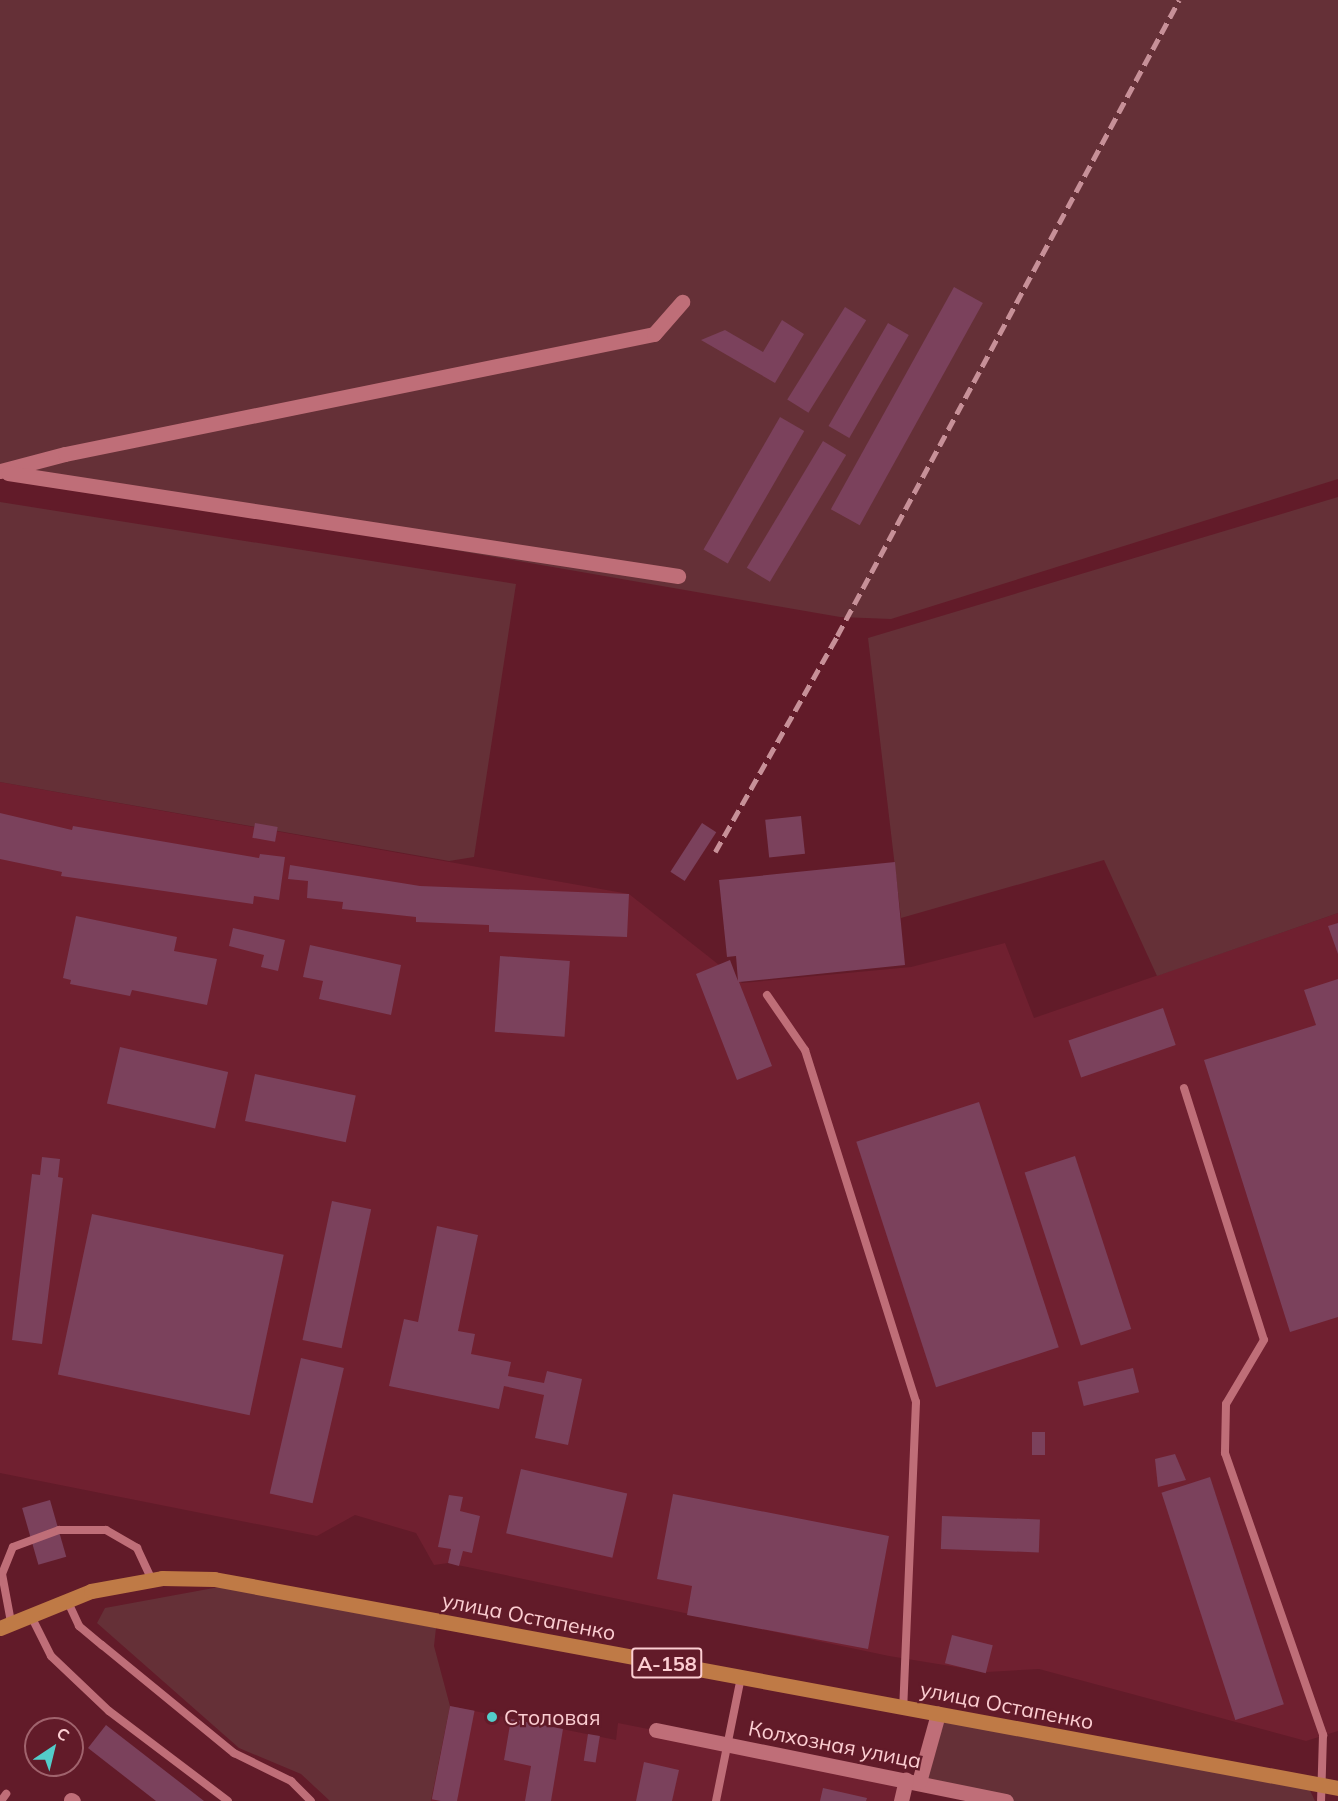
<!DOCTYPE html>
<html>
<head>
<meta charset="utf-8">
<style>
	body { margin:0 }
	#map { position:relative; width:1338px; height:1801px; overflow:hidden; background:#621b29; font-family:Mulish,sans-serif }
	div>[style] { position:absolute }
	.built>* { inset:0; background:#702030 }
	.green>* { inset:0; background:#653037 }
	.building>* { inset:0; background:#7b415c; transform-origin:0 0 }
	.service>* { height:8px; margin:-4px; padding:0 4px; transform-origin:4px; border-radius:4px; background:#bf6e78 }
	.minor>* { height:15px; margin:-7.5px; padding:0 7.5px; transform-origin:7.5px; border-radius:7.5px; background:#bf6e78 }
	.primary>* { height:15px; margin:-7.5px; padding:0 7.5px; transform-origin:7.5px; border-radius:7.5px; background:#bf7a46 }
	.rail>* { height:4.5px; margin-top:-2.25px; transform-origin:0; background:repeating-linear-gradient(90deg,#c79098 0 12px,transparent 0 18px) }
	.dots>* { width:16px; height:16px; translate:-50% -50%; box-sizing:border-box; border:3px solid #621b29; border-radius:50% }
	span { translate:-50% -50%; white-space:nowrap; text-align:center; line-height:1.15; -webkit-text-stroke:4.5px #621b29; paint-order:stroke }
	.shield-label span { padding:2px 4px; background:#621b29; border:2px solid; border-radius:4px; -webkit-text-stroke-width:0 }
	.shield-label { font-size:20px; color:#fcced2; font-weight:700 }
	.street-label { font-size:21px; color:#fcced2 }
	.poi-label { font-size:21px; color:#fcced2 }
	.left { translate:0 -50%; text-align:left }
	.north { position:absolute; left:24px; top:1717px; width:60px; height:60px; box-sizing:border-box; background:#621b29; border:2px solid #a0636d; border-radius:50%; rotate:35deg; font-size:16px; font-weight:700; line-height:24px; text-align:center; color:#fcced2 }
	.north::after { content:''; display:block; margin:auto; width:21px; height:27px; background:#53cdca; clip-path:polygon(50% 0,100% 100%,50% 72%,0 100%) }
</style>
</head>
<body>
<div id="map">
	<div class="built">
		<i style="clip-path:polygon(0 782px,629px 894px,742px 983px,911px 967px,1005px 943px,1034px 1018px,1338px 913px,1338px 1731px,1306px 1741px,1039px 1669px,987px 1672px,889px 1656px,448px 1563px,434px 1565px,416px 1533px,355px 1515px,317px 1536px,0 1473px)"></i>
		<i style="clip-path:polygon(450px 1706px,616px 1740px,618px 1723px,906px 1780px,901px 1801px,431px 1801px)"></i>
	</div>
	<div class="green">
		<i style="clip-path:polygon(0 0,1338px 0,1338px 479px,891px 619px,840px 617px,0 471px)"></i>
		<i style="clip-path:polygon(1338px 497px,1338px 913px,1157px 976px,1104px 860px,901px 918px,868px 638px)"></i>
		<i style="clip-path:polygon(0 502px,516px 584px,474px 857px,449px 861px,0 782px)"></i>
		<i style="clip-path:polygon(219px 1587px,436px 1628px,434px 1646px,450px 1706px,431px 1801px,330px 1801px,301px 1774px,239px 1748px,97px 1623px,105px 1608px)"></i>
		<i style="clip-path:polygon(938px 1714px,1306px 1782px,1315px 1801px,1006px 1801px,919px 1782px)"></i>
	</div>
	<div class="building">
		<i style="left:954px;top:287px;width:33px;height:254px;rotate:29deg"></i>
		<i style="left:845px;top:307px;width:25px;height:109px;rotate:32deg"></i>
		<i style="clip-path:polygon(782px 320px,804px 334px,775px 383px,701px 340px,725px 330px,763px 352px)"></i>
		<i style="left:888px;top:323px;width:24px;height:119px;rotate:30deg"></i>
		<i style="left:780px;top:417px;width:28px;height:153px;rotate:30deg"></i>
		<i style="left:823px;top:441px;width:27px;height:148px;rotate:31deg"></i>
		<i style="clip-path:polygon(0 813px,72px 830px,73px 826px,259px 858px,260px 854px,285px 857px,279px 900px,254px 896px,253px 904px,61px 876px,62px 872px,0 859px)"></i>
		<i style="left:801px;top:816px;width:38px;height:36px;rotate:84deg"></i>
		<i style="left:255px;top:823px;width:23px;height:15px;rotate:10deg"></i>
		<i style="left:702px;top:823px;width:17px;height:58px;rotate:33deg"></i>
		<i style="clip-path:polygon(895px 862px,905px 965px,739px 982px,772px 1066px,737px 1080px,696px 974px,730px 960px,738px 981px,736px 956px,727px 957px,719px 880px)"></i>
		<i style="clip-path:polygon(290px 865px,420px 886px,629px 894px,627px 937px,489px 932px,489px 925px,416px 922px,416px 917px,342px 909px,343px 902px,307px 898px,308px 881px,288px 879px)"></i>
		<i style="clip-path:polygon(76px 916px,177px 937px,174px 951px,217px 959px,207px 1005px,132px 990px,130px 996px,70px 984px,71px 980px,63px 978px)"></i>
		<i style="clip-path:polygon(1338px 923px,1338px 954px,1328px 926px)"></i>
		<i style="clip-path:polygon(233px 928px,285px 940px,278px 971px,261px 967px,264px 955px,229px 946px)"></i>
		<i style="clip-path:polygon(310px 945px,401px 965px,391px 1015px,319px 999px,323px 981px,303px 977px)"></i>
		<i style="left:500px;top:956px;width:70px;height:76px;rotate:4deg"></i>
		<i style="clip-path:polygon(1338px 979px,1338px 1317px,1290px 1332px,1204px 1060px,1316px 1025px,1304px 990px)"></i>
		<i style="left:1163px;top:1008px;width:39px;height:100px;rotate:71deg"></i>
		<i style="left:120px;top:1047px;width:111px;height:58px;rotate:13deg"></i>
		<i style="left:255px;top:1074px;width:103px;height:48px;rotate:12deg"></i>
		<i style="left:979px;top:1102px;width:258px;height:129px;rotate:72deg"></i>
		<i style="left:1075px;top:1156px;width:182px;height:53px;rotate:72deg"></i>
		<i style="clip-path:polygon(42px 1157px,60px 1159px,58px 1177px,63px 1178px,42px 1344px,12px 1340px,32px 1174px,40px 1175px)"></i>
		<i style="left:332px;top:1201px;width:40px;height:142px;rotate:12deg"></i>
		<i style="left:92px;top:1214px;width:196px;height:164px;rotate:12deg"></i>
		<i style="clip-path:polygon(437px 1226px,478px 1235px,458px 1331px,475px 1334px,471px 1354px,511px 1362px,508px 1376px,544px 1383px,547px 1371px,582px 1379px,568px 1445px,535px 1438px,544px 1395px,504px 1386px,499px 1409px,389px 1386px,404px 1319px,418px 1322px)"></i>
		<i style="left:301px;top:1358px;width:44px;height:139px;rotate:13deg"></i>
		<i style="left:1133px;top:1368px;width:25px;height:57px;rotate:76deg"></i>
		<i style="left:1032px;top:1432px;width:13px;height:23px"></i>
		<i style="clip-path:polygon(1175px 1454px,1186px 1480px,1158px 1487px,1155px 1459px)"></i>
		<i style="left:521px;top:1469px;width:109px;height:66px;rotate:13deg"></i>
		<i style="left:1210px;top:1477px;width:239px;height:51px;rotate:72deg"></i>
		<i style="clip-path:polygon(673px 1494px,889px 1536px,868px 1649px,687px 1615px,692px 1586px,657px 1579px)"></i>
		<i style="clip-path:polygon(449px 1495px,463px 1497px,460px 1511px,480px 1516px,472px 1553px,463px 1551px,459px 1566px,448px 1563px,451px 1549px,438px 1547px)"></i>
		<i style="left:50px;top:1500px;width:59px;height:29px;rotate:74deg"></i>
		<i style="left:942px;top:1516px;width:98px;height:33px;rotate:2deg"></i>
		<i style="left:952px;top:1635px;width:42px;height:29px;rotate:14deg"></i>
		<i style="left:450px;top:1706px;width:25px;height:95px;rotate:11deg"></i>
		<i style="clip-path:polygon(511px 1719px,563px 1729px,551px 1801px,525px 1801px,531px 1766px,504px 1760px)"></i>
		<i style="clip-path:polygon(106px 1725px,204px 1801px,156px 1801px,88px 1748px)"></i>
		<i style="left:588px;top:1734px;width:12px;height:27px;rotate:9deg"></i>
		<i style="clip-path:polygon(644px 1762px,679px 1770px,672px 1801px,636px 1801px)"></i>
		<i style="clip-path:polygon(823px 1788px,867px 1798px,866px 1801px,820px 1801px)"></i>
	</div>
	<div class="service">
		<i style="left:767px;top:995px;width:67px;rotate:55.4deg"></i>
		<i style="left:805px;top:1050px;width:369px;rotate:72.5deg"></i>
		<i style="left:916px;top:1402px;width:306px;rotate:92.4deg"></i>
		<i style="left:1184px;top:1088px;width:264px;rotate:72.4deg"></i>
		<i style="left:1264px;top:1340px;width:74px;rotate:120.7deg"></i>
		<i style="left:1226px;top:1404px;width:49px;rotate:91.2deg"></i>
		<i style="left:1225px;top:1453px;width:299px;rotate:70.8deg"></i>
		<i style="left:1323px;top:1735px;width:66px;rotate:91.7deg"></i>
		<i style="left:67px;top:1600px;width:29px;rotate:65deg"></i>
		<i style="left:79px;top:1626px;width:30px;rotate:40deg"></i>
		<i style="left:102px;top:1645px;width:171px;rotate:39.3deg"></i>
		<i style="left:234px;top:1753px;width:64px;rotate:26.2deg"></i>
		<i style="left:291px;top:1781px;width:28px;rotate:45deg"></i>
		<i style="left:30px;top:1614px;width:47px;rotate:63.4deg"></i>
		<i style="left:51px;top:1656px;width:80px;rotate:43.5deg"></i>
		<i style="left:109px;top:1711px;width:149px;rotate:37.1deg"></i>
		<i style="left:11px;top:1622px;width:49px;rotate:-100.6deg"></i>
		<i style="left:2px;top:1574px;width:29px;rotate:-68deg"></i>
		<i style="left:13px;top:1547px;width:49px;rotate:-20.3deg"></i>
		<i style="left:59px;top:1530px;width:47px"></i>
		<i style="left:106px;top:1530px;width:36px;rotate:30deg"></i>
		<i style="left:137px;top:1548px;width:35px;rotate:65deg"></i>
		<i style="left:1px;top:1801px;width:9px;rotate:-54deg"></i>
		<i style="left:716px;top:1801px;width:126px;rotate:-78.6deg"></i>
	</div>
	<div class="minor">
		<i style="left:0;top:471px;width:67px;rotate:-14.7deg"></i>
		<i style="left:65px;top:454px;width:601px;rotate:-11.52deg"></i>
		<i style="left:654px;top:334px;width:43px;rotate:-48.8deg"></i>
		<i style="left:8px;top:473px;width:678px;rotate:8.74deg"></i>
		<i style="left:656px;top:1730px;width:357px;rotate:11.5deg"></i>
		<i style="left:919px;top:1782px;width:71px;rotate:-74.4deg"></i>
		<i style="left:71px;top:1800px;width:2px;rotate:27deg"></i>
		<i style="left:901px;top:1801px;width:22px;rotate:-77deg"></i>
	</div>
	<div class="primary">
		<i style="left:0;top:1628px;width:98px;rotate:-22.1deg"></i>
		<i style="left:91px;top:1591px;width:72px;rotate:-10.4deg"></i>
		<i style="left:162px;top:1578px;width:52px;rotate:1.1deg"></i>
		<i style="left:214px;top:1579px;width:1143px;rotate:10.53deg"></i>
	</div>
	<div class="rail">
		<i style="left:715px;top:852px;width:248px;rotate:-60.5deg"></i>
		<i style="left:837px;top:636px;width:722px;rotate:-61.73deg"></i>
	</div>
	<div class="dots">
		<i style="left:492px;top:1717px;background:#53cdca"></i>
	</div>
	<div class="shield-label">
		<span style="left:667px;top:1663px">А-158</span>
	</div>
	<div class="street-label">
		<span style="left:529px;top:1616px;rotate:11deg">улица Остапенко</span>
		<span style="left:1007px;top:1705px;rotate:11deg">улица Остапенко</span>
		<span style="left:835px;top:1744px;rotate:11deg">Колхозная улица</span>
	</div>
	<div class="poi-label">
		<span class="left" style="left:504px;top:1717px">Столовая</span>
	</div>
	<div class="north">С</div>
</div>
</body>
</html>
